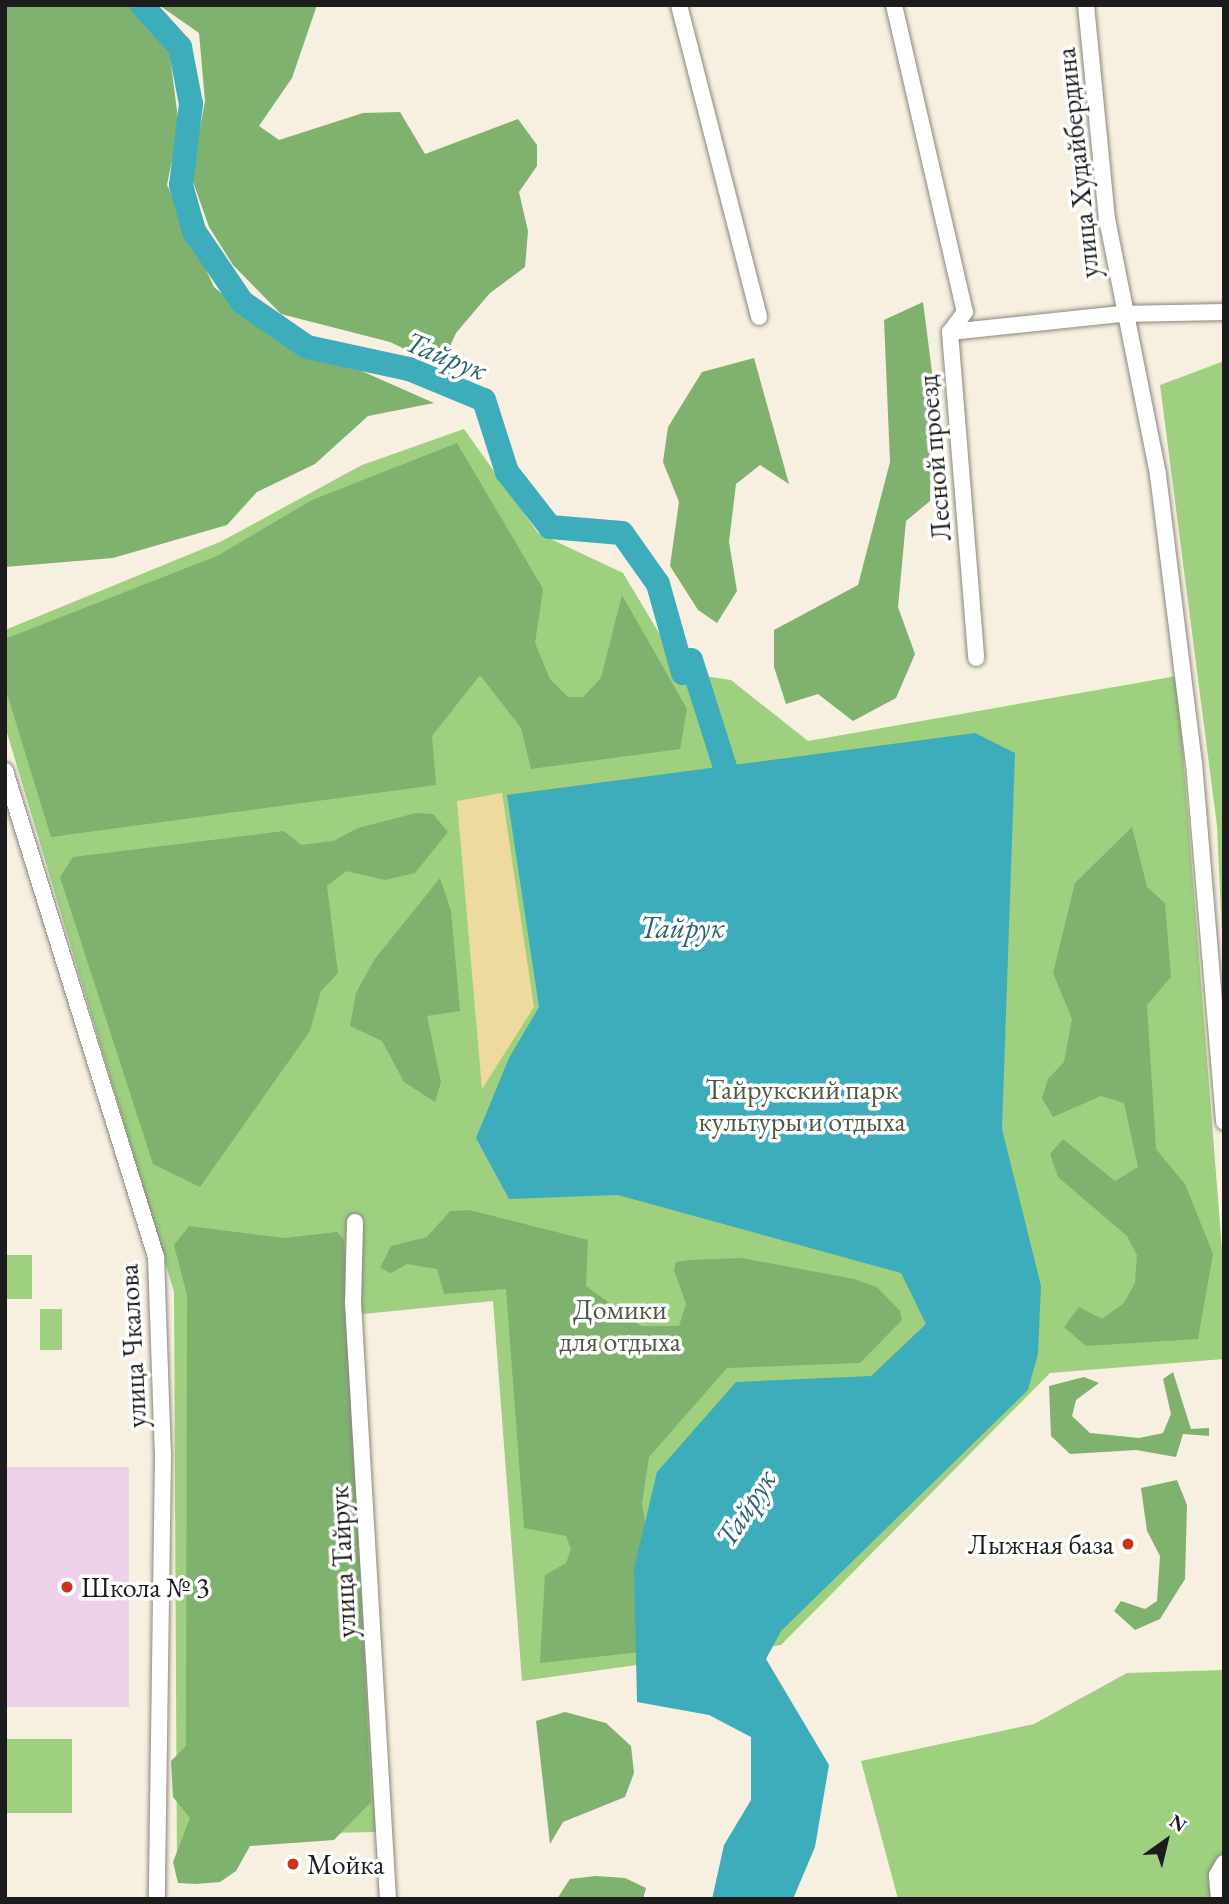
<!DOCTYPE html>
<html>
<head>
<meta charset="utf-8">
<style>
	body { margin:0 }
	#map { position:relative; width:1229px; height:1904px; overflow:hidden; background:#f7f0e0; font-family:"EB Garamond",serif }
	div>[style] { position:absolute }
	.built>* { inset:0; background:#edd1e9; transform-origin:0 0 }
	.green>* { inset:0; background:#9ed080; transform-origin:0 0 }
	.forest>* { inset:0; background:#7eb26e }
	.sand>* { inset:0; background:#eeda9e }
	.water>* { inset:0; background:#3dacbb }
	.river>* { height:24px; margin:-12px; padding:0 12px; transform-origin:12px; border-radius:12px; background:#3dacbb }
	.roads { filter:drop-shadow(0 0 2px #8a867e) drop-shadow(0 0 2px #8a867e) }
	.minor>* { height:16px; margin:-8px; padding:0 8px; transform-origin:8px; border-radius:8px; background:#fff }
	.dots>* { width:19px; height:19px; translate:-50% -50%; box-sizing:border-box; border:4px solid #fff; border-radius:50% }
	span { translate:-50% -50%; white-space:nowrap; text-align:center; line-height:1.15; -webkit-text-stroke:7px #fff; paint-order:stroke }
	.street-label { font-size:28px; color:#1c1c1c }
	.park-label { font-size:28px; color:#4a5b3f }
	.poi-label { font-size:28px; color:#1c1c1c }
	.right { translate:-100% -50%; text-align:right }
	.left { translate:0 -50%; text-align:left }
	.water-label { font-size:30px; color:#2c646c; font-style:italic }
	.frame { position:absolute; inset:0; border:7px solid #1c1c1c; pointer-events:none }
	.north { position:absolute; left:1131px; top:1806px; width:70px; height:70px; -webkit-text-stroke:5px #fff; paint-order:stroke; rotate:34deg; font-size:19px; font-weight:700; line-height:28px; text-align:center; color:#1c1c1c }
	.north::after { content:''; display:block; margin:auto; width:24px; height:32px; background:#1c1c1c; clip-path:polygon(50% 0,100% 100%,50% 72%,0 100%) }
</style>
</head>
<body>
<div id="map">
	<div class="built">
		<i style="left:5px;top:1467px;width:124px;height:240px"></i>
	</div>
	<div class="green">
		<i style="clip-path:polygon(1224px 361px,1224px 977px,1217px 826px,1160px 385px)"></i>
		<i style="clip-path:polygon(464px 429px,538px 533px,623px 573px,683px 673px,731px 680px,808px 741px,1177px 676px,1224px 1275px,1224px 1359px,1050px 1373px,781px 1645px,522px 1681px,493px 1301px,353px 1315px,377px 1832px,229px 1835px,177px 1875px,174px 1292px,5px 726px,5px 630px,222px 541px,362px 465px)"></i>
		<i style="left:5px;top:1255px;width:27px;height:44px"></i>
		<i style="left:40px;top:1309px;width:22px;height:41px"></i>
		<i style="clip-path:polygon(1224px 1670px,1224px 1899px,898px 1899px,861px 1761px,1034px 1724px,1127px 1673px)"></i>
		<i style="left:72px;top:1739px;width:74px;height:67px;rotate:90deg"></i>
	</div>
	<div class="forest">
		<i style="clip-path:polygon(5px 5px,137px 5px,141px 19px,168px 41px,179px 126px,167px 185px,214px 287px,262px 327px,434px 403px,368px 416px,315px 464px,257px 492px,227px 525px,113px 558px,5px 567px)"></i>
		<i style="clip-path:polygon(159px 5px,317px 5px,292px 78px,259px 126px,279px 140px,363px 113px,400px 112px,425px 154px,518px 119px,537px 145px,537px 166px,519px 192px,528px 231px,525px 267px,490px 293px,456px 333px,441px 366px,390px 342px,281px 314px,233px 265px,209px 227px,191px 176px,205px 101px,199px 33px)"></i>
		<i style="clip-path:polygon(923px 302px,932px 372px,930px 501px,906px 521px,898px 607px,915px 654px,896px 698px,853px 721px,818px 694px,786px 704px,774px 667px,774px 630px,858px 585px,890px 462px,884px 320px)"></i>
		<i style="clip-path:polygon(754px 358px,789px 484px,760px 465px,736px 484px,729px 542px,737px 591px,717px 623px,698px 610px,670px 566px,679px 502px,663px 462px,668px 427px,702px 372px)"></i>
		<i style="clip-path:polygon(457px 443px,543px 589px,535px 643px,550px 679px,568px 697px,583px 697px,601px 678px,622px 595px,687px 709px,680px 749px,531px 769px,521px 728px,480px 675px,432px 736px,436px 785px,51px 837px,5px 687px,5px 639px,217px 556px,312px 500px)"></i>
		<i style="clip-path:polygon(416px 813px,433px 814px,448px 832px,415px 873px,385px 880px,346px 871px,327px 886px,338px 973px,321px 991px,310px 1031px,200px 1187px,153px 1164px,60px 877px,73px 857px,284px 831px,301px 845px,333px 841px,358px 828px)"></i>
		<i style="clip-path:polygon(1132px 827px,1147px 887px,1165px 903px,1171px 977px,1147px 1005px,1156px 1149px,1185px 1184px,1213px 1254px,1198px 1339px,1086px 1346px,1064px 1327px,1079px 1307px,1102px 1319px,1124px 1303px,1135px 1283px,1137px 1255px,1127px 1236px,1058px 1177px,1050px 1154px,1063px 1139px,1115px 1181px,1138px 1167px,1124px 1103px,1101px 1096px,1053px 1117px,1042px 1098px,1048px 1079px,1064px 1062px,1072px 1019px,1053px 973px,1075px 883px)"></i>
		<i style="clip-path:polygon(440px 878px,451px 911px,460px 1011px,427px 1016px,441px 1082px,435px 1102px,404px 1082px,382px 1041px,350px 1026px,356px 993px,374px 960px)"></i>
		<i style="clip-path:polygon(469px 1210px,588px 1240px,586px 1286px,641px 1326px,679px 1326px,686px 1304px,674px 1270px,676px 1262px,689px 1260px,742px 1258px,854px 1279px,877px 1287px,900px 1311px,902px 1320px,860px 1363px,727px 1368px,649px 1457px,642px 1503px,656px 1592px,641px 1652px,540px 1663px,545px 1575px,566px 1563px,571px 1549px,566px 1536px,524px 1528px,506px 1289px,444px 1294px,437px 1269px,407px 1264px,391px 1273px,380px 1268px,391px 1246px,427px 1237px,450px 1211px)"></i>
		<i style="clip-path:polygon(189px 1226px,285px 1238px,337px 1232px,344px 1240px,371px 1802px,334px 1840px,250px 1846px,236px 1871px,220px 1882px,196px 1884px,178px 1883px,173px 1862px,190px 1818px,173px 1797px,171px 1761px,186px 1746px,187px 1295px,174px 1245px)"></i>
		<i style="clip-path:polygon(1173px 1372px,1191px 1429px,1209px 1428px,1209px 1436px,1183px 1434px,1176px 1457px,1136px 1450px,1070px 1454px,1051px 1436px,1049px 1386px,1084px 1377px,1099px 1383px,1076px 1400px,1072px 1416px,1090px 1433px,1139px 1438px,1163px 1433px,1171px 1414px,1163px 1379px)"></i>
		<i style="clip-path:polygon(1177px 1480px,1187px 1505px,1185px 1579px,1160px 1619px,1135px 1630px,1114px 1611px,1121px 1601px,1145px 1609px,1157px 1601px,1160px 1556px,1147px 1531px,1141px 1488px)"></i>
		<i style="clip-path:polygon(565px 1712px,606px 1723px,631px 1746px,634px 1773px,625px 1797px,563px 1822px,550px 1844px,536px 1721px)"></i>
		<i style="clip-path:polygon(596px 1876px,625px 1878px,646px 1888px,643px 1899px,557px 1899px,570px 1879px)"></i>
	</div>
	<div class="sand">
		<i style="clip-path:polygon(502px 793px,534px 1007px,482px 1089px,457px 801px)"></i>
	</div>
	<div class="water">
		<i style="clip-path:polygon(975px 733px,1015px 753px,1002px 1129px,1041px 1286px,1038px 1354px,1028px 1390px,781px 1631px,766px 1659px,829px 1765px,815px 1847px,793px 1899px,712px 1899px,724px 1845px,751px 1800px,751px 1737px,709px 1715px,637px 1702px,634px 1569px,657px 1472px,736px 1382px,871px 1376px,926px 1324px,901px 1273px,618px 1195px,509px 1199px,476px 1138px,509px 1058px,539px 1007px,507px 795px)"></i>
	</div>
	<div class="river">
		<i style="left:142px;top:5px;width:57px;rotate:47.9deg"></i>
		<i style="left:180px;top:47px;width:58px;rotate:79.1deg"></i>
		<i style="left:191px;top:104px;width:82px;rotate:97deg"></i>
		<i style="left:181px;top:185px;width:48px;rotate:74.2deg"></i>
		<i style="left:194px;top:231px;width:86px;rotate:55.9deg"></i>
		<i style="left:242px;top:302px;width:79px;rotate:34.7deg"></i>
		<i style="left:307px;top:347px;width:104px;rotate:12.2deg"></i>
		<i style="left:409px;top:369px;width:81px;rotate:22.5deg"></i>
		<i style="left:484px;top:400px;width:76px;rotate:72.3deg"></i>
		<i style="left:507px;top:472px;width:70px;rotate:52deg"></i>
		<i style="left:550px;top:527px;width:72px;rotate:4.8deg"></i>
		<i style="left:622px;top:533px;width:62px;rotate:54.8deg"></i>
		<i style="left:658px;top:584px;width:92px;rotate:74.3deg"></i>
		<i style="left:683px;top:673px;width:15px;rotate:-58deg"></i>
		<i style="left:691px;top:660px;width:146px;rotate:72.4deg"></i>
	</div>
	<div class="roads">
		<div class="minor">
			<i style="left:679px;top:5px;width:322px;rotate:75.6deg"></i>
			<i style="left:894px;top:5px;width:315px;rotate:77deg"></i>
			<i style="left:965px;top:312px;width:25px;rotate:127deg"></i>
			<i style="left:950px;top:332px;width:327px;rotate:85.4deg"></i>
			<i style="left:1086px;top:5px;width:215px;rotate:84.4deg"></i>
			<i style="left:1107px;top:219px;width:261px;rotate:78.7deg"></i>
			<i style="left:1158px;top:475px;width:290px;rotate:82.9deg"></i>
			<i style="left:1194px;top:763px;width:360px;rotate:85.2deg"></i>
			<i style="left:950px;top:332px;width:172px;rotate:-6deg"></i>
			<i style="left:1121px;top:314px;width:103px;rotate:-1.1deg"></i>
			<i style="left:5px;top:771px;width:509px;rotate:72.74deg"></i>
			<i style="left:156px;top:1257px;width:196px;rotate:88deg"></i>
			<i style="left:163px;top:1453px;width:446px;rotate:90.8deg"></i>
			<i style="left:355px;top:1222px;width:81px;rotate:91.4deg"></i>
			<i style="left:353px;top:1303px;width:597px;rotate:86.64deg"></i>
			<i style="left:1219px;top:1899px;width:24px;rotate:-95deg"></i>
			<i style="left:1217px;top:1875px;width:14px;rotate:-60deg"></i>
		</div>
	</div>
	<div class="dots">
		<i style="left:1128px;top:1544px;background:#c8321e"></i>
		<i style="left:67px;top:1587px;background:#c8321e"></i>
		<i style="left:293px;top:1864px;background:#c8321e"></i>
	</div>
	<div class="street-label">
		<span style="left:1077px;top:163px;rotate:-96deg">улица Худайбердина</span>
		<span style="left:934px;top:458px;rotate:-95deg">Лесной проезд</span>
		<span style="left:132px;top:1346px;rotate:-93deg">улица Чкалова</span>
		<span style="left:342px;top:1562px;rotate:-93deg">улица Тайрук</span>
	</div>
	<div class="park-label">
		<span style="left:802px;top:1105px">Тайрукский парк<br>культуры и отдыха</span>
		<span style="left:620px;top:1325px">Домики<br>для отдыха</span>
	</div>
	<div class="poi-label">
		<span class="right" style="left:1114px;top:1544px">Лыжная база</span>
		<span class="left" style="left:81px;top:1587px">Школа № 3</span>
		<span class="left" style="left:307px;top:1864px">Мойка</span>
	</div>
	<div class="water-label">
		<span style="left:446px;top:356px;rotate:22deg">Тайрук</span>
		<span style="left:682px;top:928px">Тайрук</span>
		<span style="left:746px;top:1508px;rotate:-57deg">Тайрук</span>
	</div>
	<div class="frame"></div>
	<div class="north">N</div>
</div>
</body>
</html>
